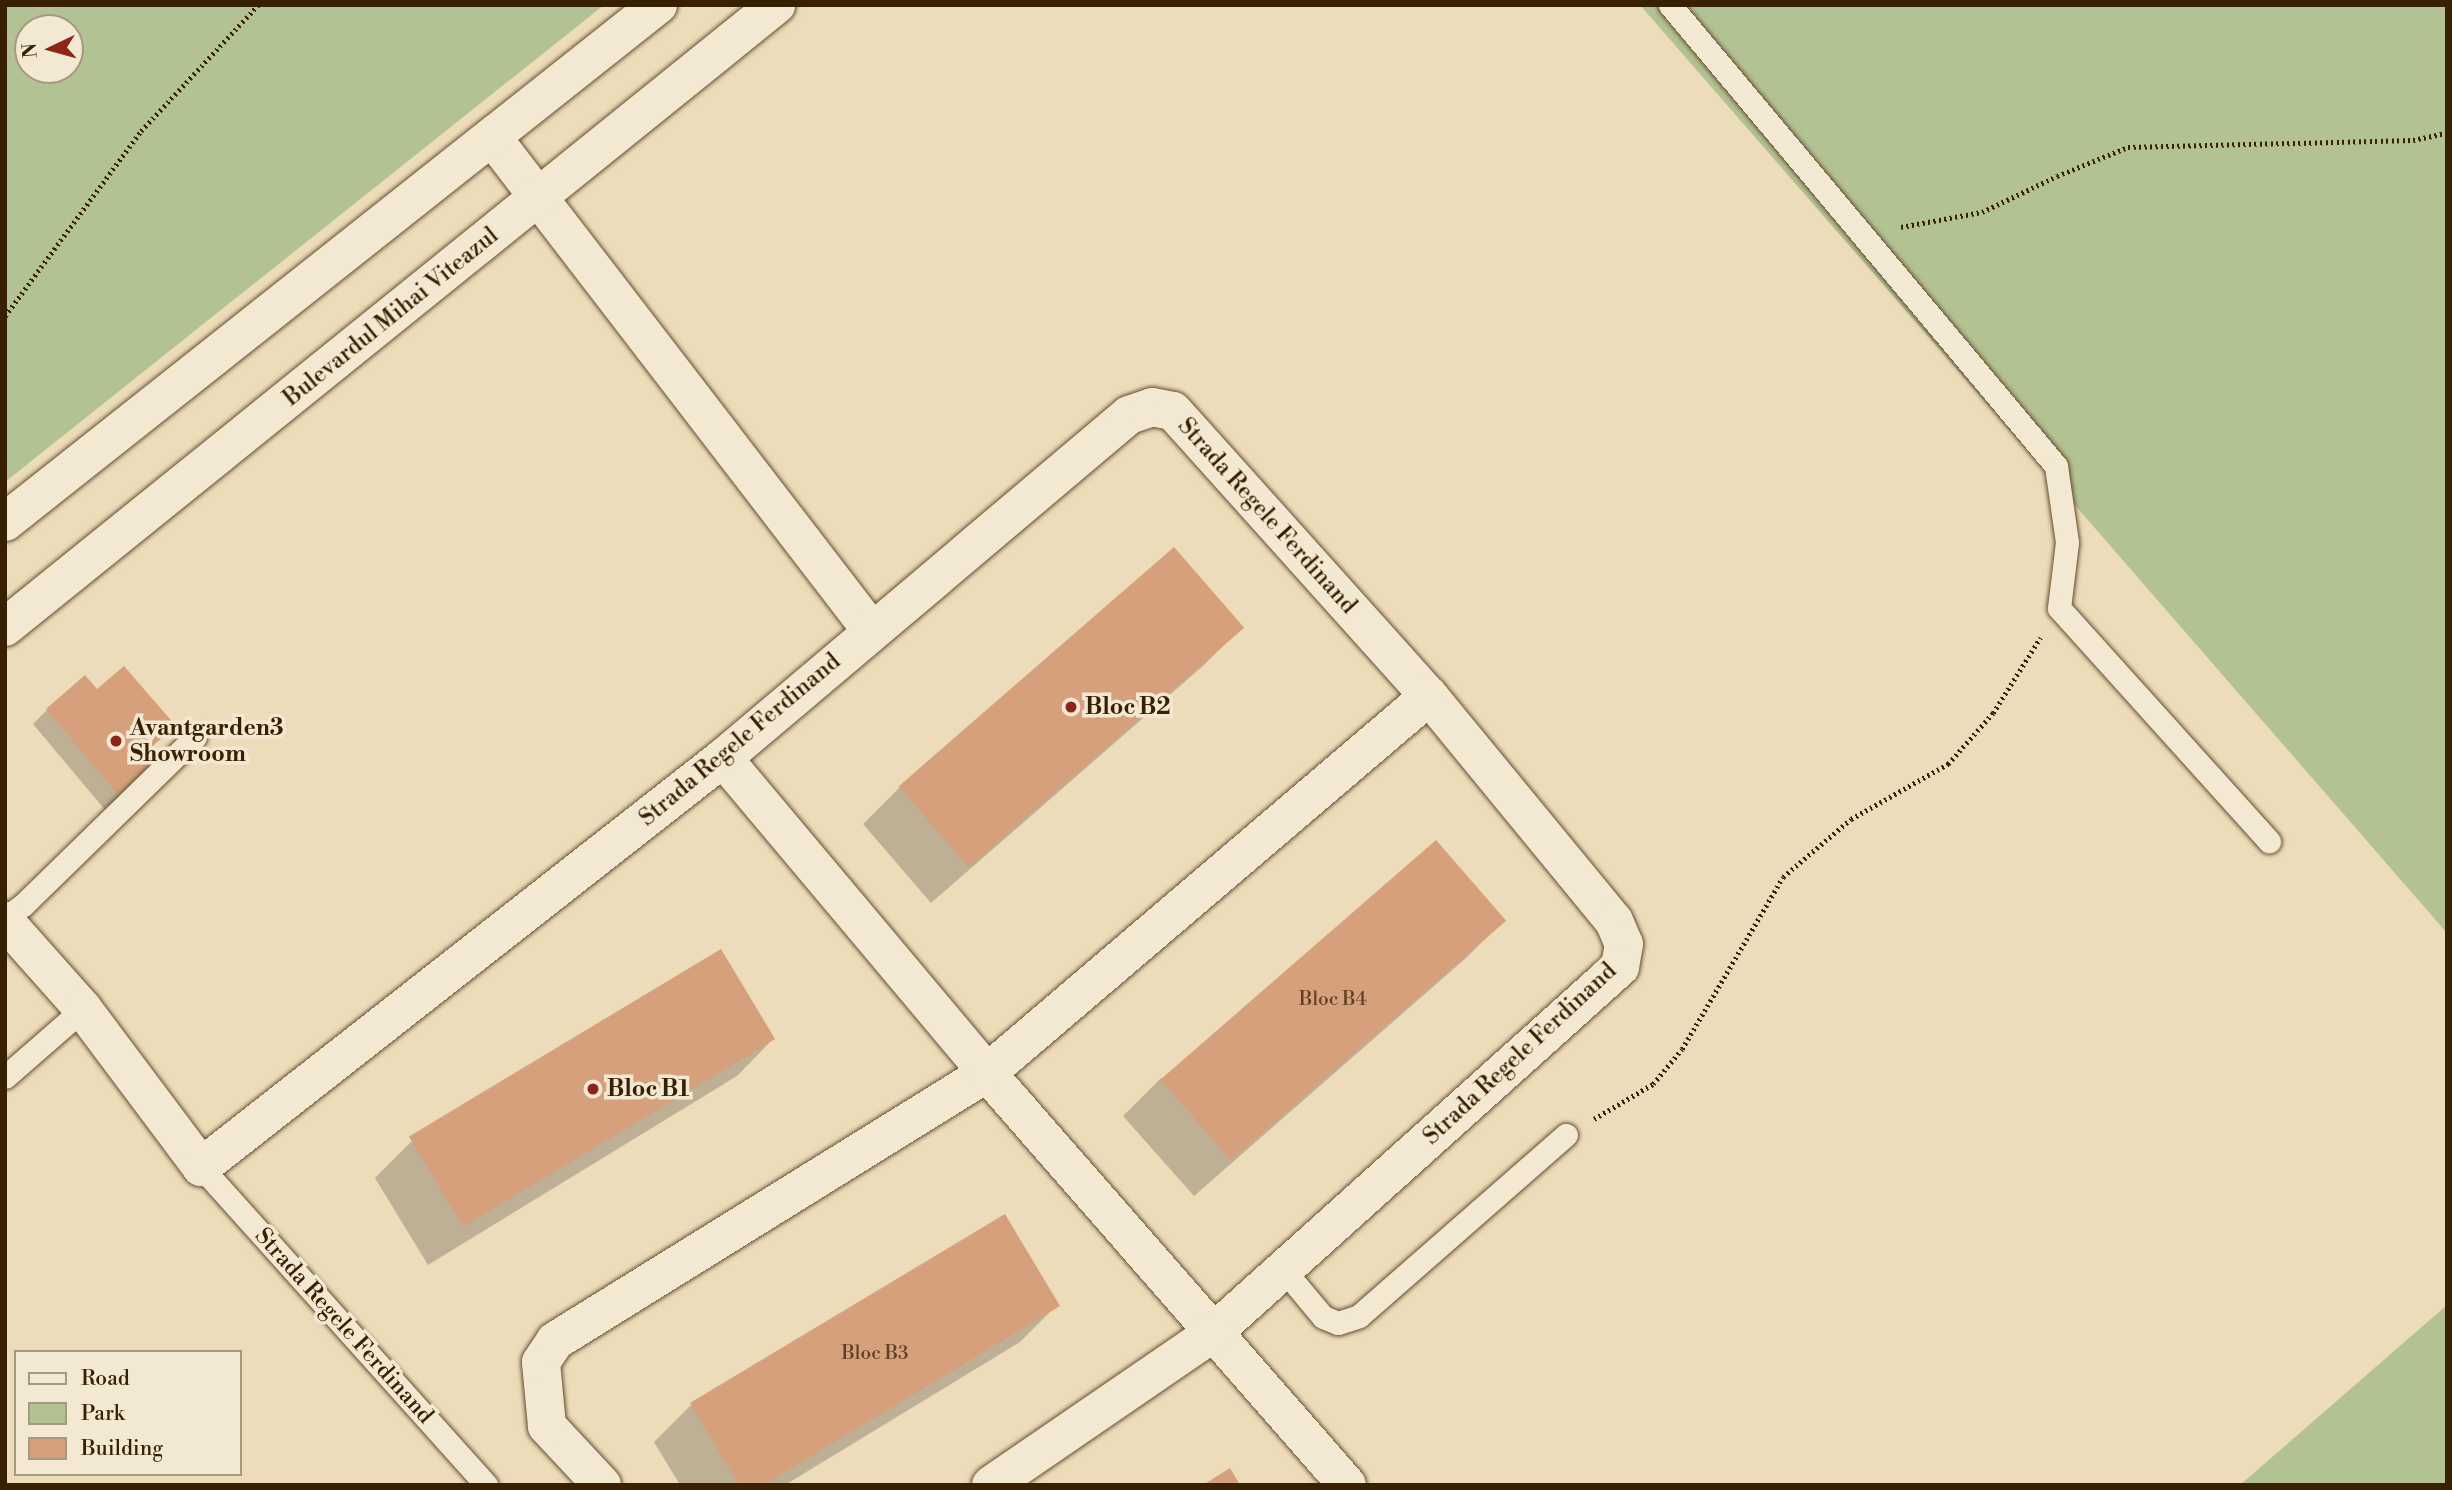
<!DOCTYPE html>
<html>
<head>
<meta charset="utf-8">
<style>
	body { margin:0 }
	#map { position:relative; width:2452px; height:1490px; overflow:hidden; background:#eddcb9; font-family:"Libre Bodoni",serif }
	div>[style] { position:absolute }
	.green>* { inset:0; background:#b3c293 }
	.shadow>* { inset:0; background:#0003 }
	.building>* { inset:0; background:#d6a07d; transform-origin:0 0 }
	.path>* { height:4.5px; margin-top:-2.25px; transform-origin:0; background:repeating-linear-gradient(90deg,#382003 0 2px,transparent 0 5.5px) }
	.roads { filter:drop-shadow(0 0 2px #654f30) drop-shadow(0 0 2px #654f30) }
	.service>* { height:23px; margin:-11.5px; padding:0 11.5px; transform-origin:11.5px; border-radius:11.5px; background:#f3e8d2 }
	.minor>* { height:38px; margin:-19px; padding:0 19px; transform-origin:19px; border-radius:19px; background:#f3e8d2 }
	.dots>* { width:19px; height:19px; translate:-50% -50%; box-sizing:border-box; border:4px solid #f3e8d2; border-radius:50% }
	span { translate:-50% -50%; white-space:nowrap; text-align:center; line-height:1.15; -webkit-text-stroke:7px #f3e8d2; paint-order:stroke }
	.number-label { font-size:19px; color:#604022 }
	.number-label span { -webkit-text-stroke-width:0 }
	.street-label { font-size:23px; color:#382003 }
	.poi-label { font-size:23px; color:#382003; font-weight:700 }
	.left { translate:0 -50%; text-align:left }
	.frame { position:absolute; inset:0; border:7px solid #382003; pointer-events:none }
	.legend { position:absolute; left:14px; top:1350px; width:228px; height:126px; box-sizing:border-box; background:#f3e8d2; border:2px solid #a8987f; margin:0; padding:9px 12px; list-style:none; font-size:21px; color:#382003 }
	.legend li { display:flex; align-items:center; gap:14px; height:35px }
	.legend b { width:35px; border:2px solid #a8987f }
	.north { position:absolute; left:14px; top:14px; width:70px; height:70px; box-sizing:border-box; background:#f3e8d2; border:2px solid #a8987f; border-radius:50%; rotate:265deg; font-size:19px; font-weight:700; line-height:28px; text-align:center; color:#382003 }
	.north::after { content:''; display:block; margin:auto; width:24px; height:32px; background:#8f2418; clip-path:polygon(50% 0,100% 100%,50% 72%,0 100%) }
</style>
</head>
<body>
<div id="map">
	<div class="green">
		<i style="clip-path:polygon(evenodd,5px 5px,604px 5px,5px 482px,5px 5px,28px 28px,70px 28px,70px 70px,28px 70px,28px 28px)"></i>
		<i style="clip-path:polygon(1640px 5px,2447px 5px,2447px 933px)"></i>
		<i style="clip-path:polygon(2447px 1305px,2447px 1485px,2240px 1485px)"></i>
	</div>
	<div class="shadow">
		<i style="clip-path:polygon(1241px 628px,1204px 665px,931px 903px,863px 824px,900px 787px)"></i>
		<i style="clip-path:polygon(96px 692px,152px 769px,106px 811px,33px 724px,47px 710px)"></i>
		<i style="clip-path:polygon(1503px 921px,1466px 958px,1194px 1196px,1123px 1116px,1160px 1079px)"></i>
		<i style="clip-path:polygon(720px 952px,774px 1038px,737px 1076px,428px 1265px,375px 1178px,412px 1141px)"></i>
		<i style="clip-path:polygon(1057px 1305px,1020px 1342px,785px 1485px,680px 1485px,654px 1442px,691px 1405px)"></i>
	</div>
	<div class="building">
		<i style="left:1174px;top:547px;width:107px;height:365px;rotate:49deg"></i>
		<i style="clip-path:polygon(124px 666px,176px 726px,142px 755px,155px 769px,121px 798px,46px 709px,85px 675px,97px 689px)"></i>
		<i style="left:1436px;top:840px;width:107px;height:365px;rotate:49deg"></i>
		<i style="left:721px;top:949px;width:105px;height:364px;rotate:59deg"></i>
		<i style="clip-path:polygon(1005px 1214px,1060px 1306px,763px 1485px,739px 1485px,690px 1403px)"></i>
		<i style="clip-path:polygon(1230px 1468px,1240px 1485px,1203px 1485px)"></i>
	</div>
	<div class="path">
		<i style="left:1901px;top:227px;width:82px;rotate:-10.5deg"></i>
		<i style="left:1982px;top:212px;width:83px;rotate:-25.6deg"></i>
		<i style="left:2057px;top:176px;width:77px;rotate:-22.2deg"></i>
		<i style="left:2128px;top:147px;width:285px;rotate:-1.4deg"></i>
		<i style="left:2413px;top:140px;width:35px;rotate:-12deg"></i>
		<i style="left:5px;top:316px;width:230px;rotate:-53.7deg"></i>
		<i style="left:141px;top:131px;width:172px;rotate:-47.1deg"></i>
		<i style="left:1594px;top:1119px;width:69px;rotate:-30.7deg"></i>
		<i style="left:1653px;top:1084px;width:45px;rotate:-50.4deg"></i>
		<i style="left:1682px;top:1049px;width:199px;rotate:-59.6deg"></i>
		<i style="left:1783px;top:877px;width:89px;rotate:-40.5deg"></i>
		<i style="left:1851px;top:819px;width:112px;rotate:-29.6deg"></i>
		<i style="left:1948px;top:764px;width:68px;rotate:-48.6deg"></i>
		<i style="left:1993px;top:713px;width:89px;rotate:-57.9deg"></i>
	</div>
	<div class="roads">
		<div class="service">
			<i style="left:1670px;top:5px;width:601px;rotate:50.06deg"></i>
			<i style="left:2056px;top:466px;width:77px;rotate:81.8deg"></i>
			<i style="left:2067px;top:542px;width:66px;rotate:96.9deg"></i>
			<i style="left:2059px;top:608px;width:314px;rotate:48deg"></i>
			<i style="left:5px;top:918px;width:22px;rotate:-36deg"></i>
			<i style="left:23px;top:905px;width:240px;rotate:-44.3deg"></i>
			<i style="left:5px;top:1077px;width:103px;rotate:-41.1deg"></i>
			<i style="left:201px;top:1167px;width:427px;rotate:48.1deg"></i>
			<i style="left:1283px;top:1269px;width:62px;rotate:50.2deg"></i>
			<i style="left:1323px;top:1317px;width:16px;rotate:22deg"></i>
			<i style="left:1338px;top:1323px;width:22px;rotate:-18deg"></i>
			<i style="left:1359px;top:1316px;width:275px;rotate:-41.2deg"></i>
		</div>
		<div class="minor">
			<i style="left:492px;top:137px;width:622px;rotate:52.45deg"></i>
			<i style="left:5px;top:522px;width:833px;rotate:-38.37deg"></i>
			<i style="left:5px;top:627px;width:991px;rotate:-38.89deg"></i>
			<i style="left:723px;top:758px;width:411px;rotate:50deg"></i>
			<i style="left:987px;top:1073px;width:547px;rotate:48.85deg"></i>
			<i style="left:5px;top:921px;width:118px;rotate:48.4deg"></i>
			<i style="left:83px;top:1009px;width:197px;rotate:53.2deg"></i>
			<i style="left:201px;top:1167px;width:663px;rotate:-38.08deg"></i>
			<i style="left:723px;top:758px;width:531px;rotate:-40.19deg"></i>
			<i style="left:1129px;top:415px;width:24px;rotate:-19deg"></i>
			<i style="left:1152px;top:407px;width:21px;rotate:11deg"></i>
			<i style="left:1173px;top:411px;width:383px;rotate:48.1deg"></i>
			<i style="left:1429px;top:696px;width:291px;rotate:50.6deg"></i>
			<i style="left:1614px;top:921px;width:25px;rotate:67deg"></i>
			<i style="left:1624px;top:944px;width:23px;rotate:100deg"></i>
			<i style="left:1620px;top:967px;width:547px;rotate:138.04deg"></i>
			<i style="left:1213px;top:1333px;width:269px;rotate:145.6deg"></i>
			<i style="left:602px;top:1485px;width:81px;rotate:-133deg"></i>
			<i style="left:547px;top:1426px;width:64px;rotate:-95.4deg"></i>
			<i style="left:541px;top:1362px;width:25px;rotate:-56deg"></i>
			<i style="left:555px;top:1341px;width:508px;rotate:-31.81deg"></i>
			<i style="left:987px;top:1073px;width:581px;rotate:-40.46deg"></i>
		</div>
	</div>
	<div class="dots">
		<i style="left:1071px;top:707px;background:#8f2418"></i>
		<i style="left:116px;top:741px;background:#8f2418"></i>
		<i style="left:593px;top:1089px;background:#8f2418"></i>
	</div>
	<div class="number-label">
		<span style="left:1333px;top:1000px">Bloc B4</span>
		<span style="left:875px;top:1354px">Bloc B3</span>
	</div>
	<div class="street-label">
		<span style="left:391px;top:317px;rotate:-39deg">Bulevardul Mihai Viteazul</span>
		<span style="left:1267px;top:516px;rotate:48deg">Strada Regele Ferdinand</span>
		<span style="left:740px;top:740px;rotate:-40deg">Strada Regele Ferdinand</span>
		<span style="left:1520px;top:1054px;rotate:-43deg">Strada Regele Ferdinand</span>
		<span style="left:344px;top:1326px;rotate:48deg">Strada Regele Ferdinand</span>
	</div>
	<div class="poi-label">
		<span class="left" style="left:1085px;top:707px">Bloc B2</span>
		<span class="left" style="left:130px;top:741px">Avantgarden3<br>Showroom</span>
		<span class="left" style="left:607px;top:1089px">Bloc B1</span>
	</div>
	<div class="frame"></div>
	<ul class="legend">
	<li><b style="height:9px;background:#f3e8d2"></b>Road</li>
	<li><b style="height:19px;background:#b3c293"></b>Park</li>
	<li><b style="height:19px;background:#d6a07d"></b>Building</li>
	</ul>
	<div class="north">N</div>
</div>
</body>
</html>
